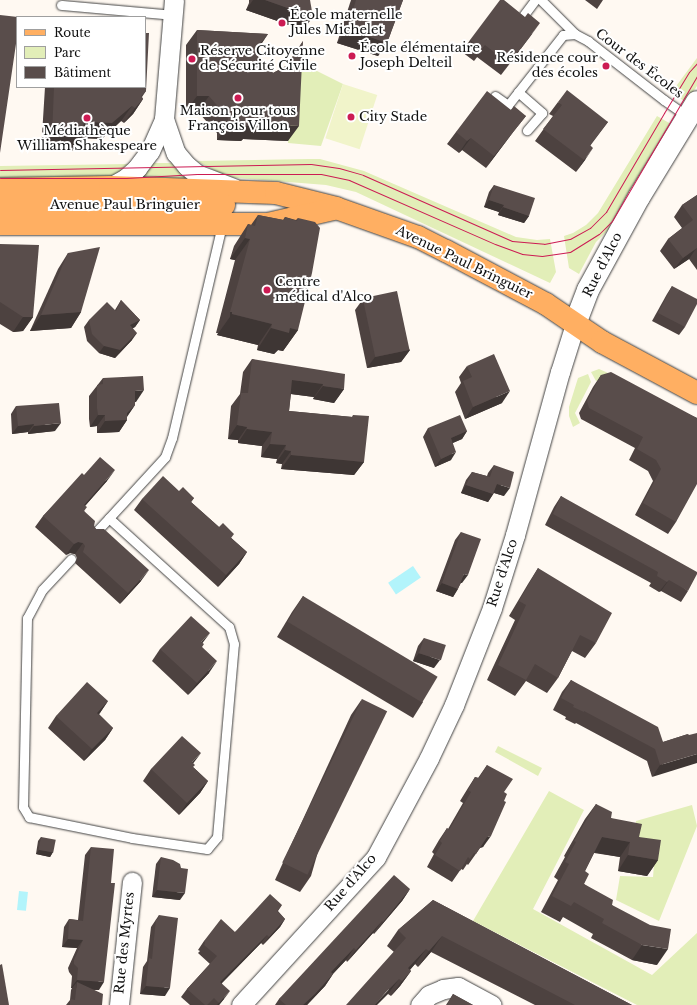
<!DOCTYPE html>
<html>
<head>
<meta charset="utf-8">
<style>
	body { margin:0 }
	#map { position:relative; width:697px; height:1005px; overflow:hidden; background:#fff9f2; font-family:"Libre Baskerville",serif }
	div>[style] { position:absolute }
	.green>* { inset:0; background:#e2eeb8 }
	.pitch>* { inset:0; background:#f1f4ca; transform-origin:0 0 }
	.water>* { inset:0; background:#b2f4fb; transform-origin:0 0 }
	.roads { filter:drop-shadow(0 0 1px #434343) drop-shadow(0 0 1px #434343) }
	.service>* { height:9px; margin:-4.5px; padding:0 4.5px; transform-origin:4.5px; border-radius:4.5px; background:#fff }
	.minor>* { height:19px; margin:-9.5px; padding:0 9.5px; transform-origin:9.5px; border-radius:9.5px; background:#fff }
	.tertiary>* { height:22px; margin:-11px; padding:0 11px; transform-origin:11px; border-radius:11px; background:#fff }
	.primary>* { height:22px; margin:-11px; padding:0 11px; transform-origin:11px; border-radius:11px; background:#ffaf62 }
	.tram>* { height:1px; margin:-0.5px; padding:0 0.5px; transform-origin:0.5px; border-radius:0.5px; background:#cc1b53 }
	.wall>* { inset:0; background:#4d4240 }
	.shaded-wall>* { inset:0; background:#3e3634; transform-origin:0 0 }
	.building>* { inset:0; background:#594d4b; transform-origin:0 0 }
	.dots>* { width:11px; height:11px; translate:-50% -50%; box-sizing:border-box; border:2px solid #fff; border-radius:50% }
	span { translate:-50% -50%; white-space:nowrap; text-align:center; line-height:1.15; -webkit-text-stroke:4px #fff; paint-order:stroke }
	.poi-label { font-size:13px; color:#101010 }
	.left { translate:0 -50%; text-align:left }
	.right { translate:-100% -50%; text-align:right }
	.street-label { font-size:13px; color:#101010 }
	.legend { position:absolute; left:16px; top:16px; width:130px; height:72px; box-sizing:border-box; background:#fff; border:1px solid #9f9f9f; margin:0; padding:5px 7px; list-style:none; font-size:12px; color:#101010 }
	.legend li { display:flex; align-items:center; gap:8px; height:20px }
	.legend b { width:20px; border:1px solid #9f9f9f }
</style>
</head>
<body>
<div id="map">
	<div class="green">
		<i style="clip-path:polygon(697px 58px,697px 86px,686px 102px,671px 93px)"></i>
		<i style="clip-path:polygon(301px 68px,315px 70px,343px 84px,321px 146px,288px 143px,294px 73px)"></i>
		<i style="clip-path:polygon(657px 116px,671px 124px,611px 227px,596px 242px,579px 274px,569px 268px,564px 236px,573px 233px,586px 225px,598px 213px)"></i>
		<i style="clip-path:polygon(309px 159px,320px 159px,364px 171px,516px 237px,537px 240px,550px 239px,556px 272px,550px 283px,356px 192px,326px 185px,226px 177px,197px 161px)"></i>
		<i style="clip-path:polygon(147px 163px,178px 163px,198px 178px,128px 181px)"></i>
		<i style="clip-path:polygon(129px 164px,116px 174px,102px 181px,0 185px,0 166px)"></i>
		<i style="clip-path:polygon(599px 369px,615px 376px,596px 381px,591px 372px)"></i>
		<i style="clip-path:polygon(588px 374px,591px 382px,575px 413px,580px 423px,573px 427px,569px 416px,569px 407px,578px 378px)"></i>
		<i style="clip-path:polygon(498px 746px,542px 768px,538px 776px,495px 752px)"></i>
		<i style="clip-path:polygon(549px 791px,584px 810px,533px 909px,652px 975px,697px 933px,697px 1005px,637px 1005px,473px 921px)"></i>
		<i style="clip-path:polygon(692px 805px,697px 826px,659px 921px,616px 900px,620px 876px,653px 877px,655px 852px,633px 848px,636px 821px)"></i>
	</div>
	<div class="pitch">
		<i style="left:343px;top:84px;width:36px;height:57px;rotate:18deg"></i>
	</div>
	<div class="water">
		<i style="left:413px;top:566px;width:14px;height:30px;rotate:56deg"></i>
		<i style="left:19px;top:891px;width:9px;height:19px;rotate:6deg"></i>
	</div>
	<div class="roads">
		<div class="service">
			<i style="left:541px;top:0;width:48px;rotate:45deg"></i>
			<i style="left:61px;top:5px;width:112px;rotate:5.1deg"></i>
			<i style="left:523px;top:16px;width:20px;rotate:-53deg"></i>
			<i style="left:518px;top:92px;width:32px;rotate:41deg"></i>
			<i style="left:542px;top:113px;width:23px;rotate:131deg"></i>
			<i style="left:495px;top:96px;width:16px;rotate:35deg"></i>
			<i style="left:508px;top:105px;width:89px;rotate:-51.8deg"></i>
			<i style="left:563px;top:35px;width:12px;rotate:-5deg"></i>
			<i style="left:575px;top:34px;width:15px;rotate:28deg"></i>
			<i style="left:588px;top:41px;width:96px;rotate:37.8deg"></i>
			<i style="left:664px;top:100px;width:28px;rotate:35deg"></i>
			<i style="left:109px;top:518px;width:83px;rotate:-47.4deg"></i>
			<i style="left:165px;top:457px;width:20px;rotate:-70deg"></i>
			<i style="left:172px;top:438px;width:220px;rotate:-76.8deg"></i>
			<i style="left:71px;top:559px;width:42px;rotate:133.1deg"></i>
			<i style="left:42px;top:590px;width:32px;rotate:118deg"></i>
			<i style="left:27px;top:618px;width:189px;rotate:91.2deg"></i>
			<i style="left:23px;top:807px;width:12px;rotate:59deg"></i>
			<i style="left:29px;top:817px;width:105px;rotate:11.5deg"></i>
			<i style="left:132px;top:838px;width:76px;rotate:8.3deg"></i>
			<i style="left:207px;top:849px;width:16px;rotate:-50deg"></i>
			<i style="left:217px;top:837px;width:194px;rotate:-85deg"></i>
			<i style="left:234px;top:644px;width:18px;rotate:-106deg"></i>
			<i style="left:229px;top:627px;width:162px;rotate:-137.8deg"></i>
			<i style="left:109px;top:518px;width:25px;rotate:133deg"></i>
		</div>
		<div class="minor">
			<i style="left:164px;top:119px;width:36px;rotate:71deg"></i>
			<i style="left:176px;top:153px;width:17px;rotate:50deg"></i>
			<i style="left:187px;top:166px;width:13px;rotate:39deg"></i>
			<i style="left:197px;top:174px;width:40px;rotate:21deg"></i>
			<i style="left:110px;top:187px;width:18px;rotate:-29deg"></i>
			<i style="left:126px;top:178px;width:15px;rotate:-42deg"></i>
			<i style="left:137px;top:168px;width:21px;rotate:-53deg"></i>
			<i style="left:150px;top:151px;width:35px;rotate:-66deg"></i>
			<i style="left:164px;top:119px;width:119px;rotate:-85.2deg"></i>
			<i style="left:119px;top:1005px;width:124px;rotate:-84deg"></i>
			<i style="left:241px;top:1005px;width:200px;rotate:-47.6deg"></i>
			<i style="left:376px;top:857px;width:112px;rotate:-61.8deg"></i>
			<i style="left:429px;top:758px;width:59px;rotate:-64.7deg"></i>
			<i style="left:454px;top:705px;width:104px;rotate:-68.6deg"></i>
			<i style="left:492px;top:608px;width:77px;rotate:-72.5deg"></i>
			<i style="left:515px;top:535px;width:169px;rotate:-74.6deg"></i>
			<i style="left:560px;top:372px;width:50px;rotate:-72.6deg"></i>
			<i style="left:420px;top:1005px;width:13px;rotate:-48deg"></i>
			<i style="left:429px;top:995px;width:15px;rotate:-23deg"></i>
			<i style="left:443px;top:989px;width:15px;rotate:-8deg"></i>
			<i style="left:458px;top:987px;width:38px;rotate:28deg"></i>
		</div>
		<div class="tertiary">
			<i style="left:575px;top:324px;width:36px;rotate:-69deg"></i>
			<i style="left:588px;top:290px;width:106px;rotate:-61.3deg"></i>
			<i style="left:639px;top:197px;width:111px;rotate:-58.6deg"></i>
		</div>
		<div class="primary">
			<i style="left:0;top:189px;width:110px;rotate:-1deg"></i>
			<i style="left:110px;top:187px;width:166px;rotate:2.1deg"></i>
			<i style="left:276px;top:193px;width:62px;rotate:14deg"></i>
			<i style="left:336px;top:208px;width:87px;rotate:19.5deg"></i>
			<i style="left:418px;top:237px;width:31px;rotate:27deg"></i>
			<i style="left:446px;top:251px;width:113px;rotate:27.9deg"></i>
			<i style="left:546px;top:304px;width:68px;rotate:34.2deg"></i>
			<i style="left:602px;top:342px;width:108px;rotate:28.2deg"></i>
			<i style="left:0;top:205px;width:224px"></i>
			<i style="left:0;top:224px;width:268px"></i>
			<i style="left:268px;top:224px;width:67px;rotate:-13deg"></i>
		</div>
	</div>
	<div class="tram">
		<i style="left:0;top:170px;width:311px;rotate:-1.1deg"></i>
		<i style="left:311px;top:164px;width:28px;rotate:8deg"></i>
		<i style="left:339px;top:168px;width:25px;rotate:16deg"></i>
		<i style="left:363px;top:175px;width:163px;rotate:23.9deg"></i>
		<i style="left:512px;top:241px;width:32px;rotate:5deg"></i>
		<i style="left:544px;top:244px;width:26px;rotate:-11deg"></i>
		<i style="left:570px;top:239px;width:23px;rotate:-29deg"></i>
		<i style="left:590px;top:228px;width:23px;rotate:-45deg"></i>
		<i style="left:606px;top:212px;width:115px;rotate:-59.6deg"></i>
		<i style="left:664px;top:113px;width:48px;rotate:-58.6deg"></i>
		<i style="left:689px;top:72px;width:12px;rotate:-48deg"></i>
		<i style="left:0;top:178px;width:126px"></i>
		<i style="left:126px;top:178px;width:71px;rotate:-3.2deg"></i>
		<i style="left:197px;top:174px;width:124px"></i>
		<i style="left:321px;top:174px;width:29px;rotate:12deg"></i>
		<i style="left:349px;top:180px;width:159px;rotate:23.7deg"></i>
		<i style="left:495px;top:244px;width:29px;rotate:20deg"></i>
		<i style="left:522px;top:254px;width:20px;rotate:6deg"></i>
		<i style="left:542px;top:256px;width:28px;rotate:-8deg"></i>
		<i style="left:570px;top:252px;width:34px;rotate:-32deg"></i>
		<i style="left:599px;top:234px;width:18px;rotate:-45deg"></i>
		<i style="left:612px;top:221px;width:168px;rotate:-59.6deg"></i>
	</div>
	<div class="wall">
		<i style="clip-path:polygon(249px 0,310px 0,303px 30px,246px 10px,249px 3px)"></i>
		<i style="clip-path:polygon(351px 0,403px 0,387px 43px,378px 56px,337px 43px)"></i>
		<i style="clip-path:polygon(585px 0,603px 0,597px 9px)"></i>
		<i style="clip-path:polygon(197px 30px,268px 34px,258px 48px,256px 54px,273px 73px,286px 66px,303px 41px,288px 141px,243px 139px,241px 141px,217px 140px,217px 133px,198px 112px,186px 111px,186px 45px)"></i>
		<i style="clip-path:polygon(532px 34px,501px 75px,477px 57px,474px 61px,462px 52px,470px 40px)"></i>
		<i style="clip-path:polygon(45px 87px,145px 87px,146px 91px,142px 97px,143px 99px,133px 114px,124px 123px,121px 121px,102px 139px,81px 138px,72px 151px,41px 151px)"></i>
		<i style="clip-path:polygon(558px 102px,608px 122px,590px 146px,585px 160px,576px 172px,535px 141px,553px 116px,549px 114px)"></i>
		<i style="clip-path:polygon(511px 110px,526px 116px,517px 127px,486px 168px,462px 150px,459px 153px,447px 144px,456px 132px)"></i>
		<i style="clip-path:polygon(494px 185px,529px 216px,524px 223px,498px 215px,499px 212px,484px 207px,489px 192px)"></i>
		<i style="clip-path:polygon(697px 195px,697px 270px,689px 259px,674px 269px,660px 251px,668px 239px,682px 228px,674px 217px,682px 205px)"></i>
		<i style="clip-path:polygon(258px 215px,283px 220px,285px 217px,296px 220px,298px 218px,298px 330px,283px 351px,278px 350px,274px 354px,257px 350px,258px 345px,217px 335px,218px 333px,216px 333px,235px 260px,230px 259px,234px 246px,248px 224px,251px 225px)"></i>
		<i style="clip-path:polygon(0 244px,33px 317px,23px 331px,13px 332px,0 324px)"></i>
		<i style="clip-path:polygon(68px 253px,81px 312px,71px 328px,30px 331px,58px 269px)"></i>
		<i style="clip-path:polygon(672px 286px,685px 327px,679px 335px,652px 321px,667px 294px)"></i>
		<i style="clip-path:polygon(363px 299px,410px 350px,401px 362px,367px 368px,355px 310px)"></i>
		<i style="clip-path:polygon(121px 300px,140px 320px,135px 327px,133px 328px,132px 340px,115px 358px,99px 353px,87px 341px,84px 327px,89px 320px,115px 310px)"></i>
		<i style="clip-path:polygon(252px 359px,344px 389px,334px 403px,313px 399px,314px 397px,291px 394px,289px 411px,352px 417px,353px 415px,364px 462px,354px 475px,281px 469px,282px 464px,276px 463px,277px 459px,261px 457px,262px 446px,238px 443px,238px 440px,228px 439px,231px 406px,240px 394px,243px 372px)"></i>
		<i style="clip-path:polygon(467px 366px,502px 403px,465px 419px,455px 392px,461px 383px,459px 377px)"></i>
		<i style="clip-path:polygon(601px 375px,697px 418px,676px 522px,668px 534px,635px 515px,653px 481px,648px 471px,629px 460px,635px 448px,581px 419px,579px 413px,593px 387px)"></i>
		<i style="clip-path:polygon(103px 378px,136px 402px,135px 402px,135px 405px,127px 416px,127px 420px,119px 432px,97px 433px,97px 426px,90px 427px,89px 419px,89px 396px)"></i>
		<i style="clip-path:polygon(16px 406px,55px 431px,28px 434px,28px 432px,12px 434px,11px 414px)"></i>
		<i style="clip-path:polygon(428px 428px,467px 431px,462px 439px,453px 443px,451px 460px,435px 467px,423px 437px)"></i>
		<i style="clip-path:polygon(494px 465px,504px 496px,494px 493px,488px 502px,461px 493px,466px 480px,472px 472px,487px 476px,488px 473px)"></i>
		<i style="clip-path:polygon(84px 475px,107px 481px,85px 506px,84px 511px,96px 529px,141px 581px,120px 604px,75px 563px,77px 558px,75px 554px,70px 553px,66px 555px,35px 527px,43px 516px)"></i>
		<i style="clip-path:polygon(179px 491px,194px 498px,191px 502px,247px 552px,239px 564px,218px 587px,134px 510px,142px 499px)"></i>
		<i style="clip-path:polygon(561px 496px,688px 591px,681px 602px,661px 591px,659px 592px,649px 586px,651px 583px,545px 525px,554px 507px)"></i>
		<i style="clip-path:polygon(461px 532px,462px 583px,461px 583px,453px 597px,436px 591px,455px 540px)"></i>
		<i style="clip-path:polygon(538px 568px,596px 643px,585px 658px,572px 651px,558px 678px,547px 693px,526px 681px,515px 696px,487px 680px,515px 620px,509px 616px,528px 584px)"></i>
		<i style="clip-path:polygon(303px 596px,423px 702px,413px 718px,277px 637px,292px 612px)"></i>
		<i style="clip-path:polygon(424px 638px,434px 668px,413px 661px,418px 646px)"></i>
		<i style="clip-path:polygon(202px 647px,209px 673px,188px 695px,152px 661px,160px 649px)"></i>
		<i style="clip-path:polygon(571px 680px,663px 742px,688px 734px,652px 777px,647px 761px,576px 723px,575px 724px,565px 719px,566px 717px,553px 710px,562px 692px)"></i>
		<i style="clip-path:polygon(362px 699px,311px 876px,300px 892px,275px 880px,351px 715px)"></i>
		<i style="clip-path:polygon(108px 701px,99px 714px,113px 728px,105px 740px,84px 761px,48px 728px,56px 716px)"></i>
		<i style="clip-path:polygon(193px 763px,193px 767px,208px 781px,200px 793px,179px 815px,143px 781px,151px 769px)"></i>
		<i style="clip-path:polygon(487px 765px,504px 792px,504px 801px,483px 847px,480px 848px,468px 865px,467px 864px,463px 870px,461px 869px,452px 882px,427px 867px,434px 854px,432px 852px,439px 840px,447px 828px,448px 829px,463px 803px,460px 801px,468px 788px,475px 777px,478px 778px)"></i>
		<i style="clip-path:polygon(596px 804px,611px 818px,639px 837px,658px 860px,647px 876px,618px 871px,620px 857px,594px 853px,585px 871px,584px 884px,612px 905px,657px 965px,632px 960px,591px 938px,593px 934px,563px 917px,560px 922px,541px 912px,558px 880px,554px 877px,565px 857px,564px 856px,585px 819px)"></i>
		<i style="clip-path:polygon(41px 837px,53px 852px,50px 857px,36px 854px,38px 841px)"></i>
		<i style="clip-path:polygon(91px 847px,99px 990px,94px 990px,102px 1005px,66px 1005px,70px 1000px,71px 990px,72px 988px,71px 988px,72px 976px,69px 972px,68px 968px,77px 948px,62px 947px,64px 927px,69px 919px,78px 920px,85px 855px)"></i>
		<i style="clip-path:polygon(161px 857px,180px 900px,152px 897px,156px 864px)"></i>
		<i style="clip-path:polygon(410px 889px,402px 901px,374px 934px,373px 933px,347px 962px,346px 960px,333px 974px,325px 986px,307px 1005px,275px 1005px,279px 999px)"></i>
		<i style="clip-path:polygon(433px 900px,632px 1005px,535px 1005px,431px 952px,418px 967px,415px 964px,410px 970px,411px 971px,400px 986px,391px 996px,388px 994px,394px 952px,387px 946px,398px 930px)"></i>
		<i style="clip-path:polygon(282px 905px,278px 911px,285px 919px,280px 927px,263px 945px,261px 943px,222px 983px,224px 999px,219px 1005px,190px 1005px,181px 997px,187px 989px,210px 964px,198px 953px,200px 951px,198px 950px,204px 941px,235px 932px)"></i>
		<i style="clip-path:polygon(159px 915px,165px 996px,140px 994px,143px 967px,147px 961px,151px 927px)"></i>
		<i style="clip-path:polygon(453px 994px,473px 1005px,446px 1005px)"></i>
	</div>
	<div class="shaded-wall">
		<i style="clip-path:polygon(253px 0,265px 0,313px 17px,303px 30px,246px 10px)"></i>
		<i style="clip-path:polygon(540px 23px,532px 34px,501px 75px,509px 64px)"></i>
		<i style="clip-path:polygon(347px 29px,387px 43px,378px 56px,337px 43px)"></i>
		<i style="clip-path:polygon(268px 34px,258px 49px,259px 45px)"></i>
		<i style="clip-path:polygon(485px 45px,477px 57px,474px 61px,482px 49px)"></i>
		<i style="clip-path:polygon(197px 96px,209px 96px,198px 112px,186px 111px)"></i>
		<i style="clip-path:polygon(143px 99px,133px 114px,124px 123px,135px 108px)"></i>
		<i style="clip-path:polygon(132px 106px,121px 121px,102px 139px,81px 138px,72px 151px,41px 151px,52px 136px,84px 122px)"></i>
		<i style="clip-path:polygon(526px 116px,517px 127px,486px 168px,494px 156px)"></i>
		<i style="clip-path:polygon(252px 124px,299px 126px,288px 141px,243px 139px,241px 141px,217px 140px,228px 125px)"></i>
		<i style="clip-path:polygon(471px 138px,462px 150px,459px 153px,467px 141px)"></i>
		<i style="clip-path:polygon(593px 148px,585px 160px,576px 172px,584px 160px)"></i>
		<i style="clip-path:polygon(489px 200px,504px 205px,499px 212px,484px 207px)"></i>
		<i style="clip-path:polygon(503px 207px,529px 216px,524px 223px,498px 215px)"></i>
		<i style="clip-path:polygon(245px 238px,250px 239px,235px 260px,230px 259px)"></i>
		<i style="clip-path:polygon(697px 247px,689px 259px,674px 269px,683px 258px)"></i>
		<i style="clip-path:polygon(81px 312px,71px 328px,30px 331px,41px 315px)"></i>
		<i style="left:230px;top:312px;width:2px;height:25px"></i>
		<i style="clip-path:polygon(232px 314px,272px 324px,258px 345px,217px 335px)"></i>
		<i style="clip-path:polygon(23px 317px,33px 317px,23px 331px,13px 332px)"></i>
		<i style="clip-path:polygon(140px 320px,135px 327px,124px 333px,130px 325px)"></i>
		<i style="clip-path:polygon(271px 328px,290px 328px,298px 330px,283px 351px,278px 350px,274px 354px,257px 350px)"></i>
		<i style="clip-path:polygon(137px 333px,132px 340px,115px 358px,99px 353px,104px 346px)"></i>
		<i style="clip-path:polygon(410px 350px,401px 362px,367px 368px,375px 357px)"></i>
		<i style="clip-path:polygon(292px 380px,323px 384px,314px 397px,283px 393px)"></i>
		<i style="clip-path:polygon(323px 386px,344px 389px,334px 403px,313px 399px)"></i>
		<i style="clip-path:polygon(144px 390px,136px 402px,127px 403px,135px 391px)"></i>
		<i style="clip-path:polygon(510px 391px,502px 403px,465px 419px,473px 407px)"></i>
		<i style="clip-path:polygon(135px 405px,127px 417px,127px 420px,119px 432px,97px 433px,105px 421px,127px 413px)"></i>
		<i style="clip-path:polygon(98px 415px,105px 415px,97px 426px,90px 427px)"></i>
		<i style="clip-path:polygon(61px 423px,55px 431px,28px 434px,34px 426px)"></i>
		<i style="clip-path:polygon(34px 424px,28px 432px,12px 434px,18px 426px)"></i>
		<i style="clip-path:polygon(237px 425px,247px 427px,238px 440px,228px 439px)"></i>
		<i style="clip-path:polygon(247px 429px,272px 432px,262px 446px,238px 443px)"></i>
		<i style="clip-path:polygon(467px 431px,462px 439px,445px 446px,451px 438px)"></i>
		<i style="clip-path:polygon(270px 444px,286px 445px,277px 459px,261px 457px)"></i>
		<i style="clip-path:polygon(285px 450px,291px 451px,282px 464px,276px 463px)"></i>
		<i style="clip-path:polygon(456px 452px,451px 460px,435px 467px,441px 459px)"></i>
		<i style="clip-path:polygon(291px 455px,364px 462px,354px 475px,281px 469px)"></i>
		<i style="clip-path:polygon(115px 470px,107px 481px,76px 516px,84px 505px)"></i>
		<i style="clip-path:polygon(497px 484px,510px 488px,504px 496px,491px 492px)"></i>
		<i style="clip-path:polygon(466px 485px,493px 494px,488px 502px,461px 493px)"></i>
		<i style="clip-path:polygon(78px 542px,83px 543px,75px 554px,70px 553px,66px 555px,74px 544px)"></i>
		<i style="clip-path:polygon(247px 552px,239px 564px,218px 587px,226px 575px)"></i>
		<i style="clip-path:polygon(149px 570px,141px 581px,120px 604px,128px 593px)"></i>
		<i style="clip-path:polygon(464px 574px,468px 575px,462px 583px,459px 582px)"></i>
		<i style="clip-path:polygon(669px 580px,661px 591px,659px 592px,667px 582px)"></i>
		<i style="clip-path:polygon(442px 583px,458px 589px,453px 597px,436px 591px)"></i>
		<i style="clip-path:polygon(210px 633px,201px 645px,201px 642px)"></i>
		<i style="clip-path:polygon(419px 653px,440px 660px,434px 668px,413px 661px)"></i>
		<i style="clip-path:polygon(217px 661px,209px 673px,188px 695px,197px 683px)"></i>
		<i style="clip-path:polygon(108px 701px,100px 713px,89px 725px,97px 713px)"></i>
		<i style="clip-path:polygon(113px 728px,105px 740px,84px 761px,92px 749px)"></i>
		<i style="clip-path:polygon(201px 753px,192px 765px,192px 762px)"></i>
		<i style="clip-path:polygon(697px 754px,697px 763px,652px 777px,660px 765px)"></i>
		<i style="clip-path:polygon(208px 781px,200px 793px,179px 815px,187px 803px)"></i>
		<i style="clip-path:polygon(491px 836px,483px 847px,479px 848px,487px 837px)"></i>
		<i style="clip-path:polygon(602px 837px,630px 842px,620px 857px,592px 852px)"></i>
		<i style="clip-path:polygon(39px 850px,53px 852px,50px 857px,36px 854px)"></i>
		<i style="clip-path:polygon(628px 855px,658px 860px,647px 876px,618px 871px)"></i>
		<i style="clip-path:polygon(410px 889px,402px 901px,374px 934px,383px 922px)"></i>
		<i style="clip-path:polygon(157px 890px,185px 893px,180px 900px,152px 897px)"></i>
		<i style="clip-path:polygon(285px 919px,280px 927px,263px 945px,269px 937px)"></i>
		<i style="clip-path:polygon(382px 921px,373px 933px,347px 962px,356px 950px)"></i>
		<i style="clip-path:polygon(267px 935px,261px 943px,215px 990px,220px 982px)"></i>
		<i style="clip-path:polygon(442px 936px,431px 952px,418px 967px,429px 951px)"></i>
		<i style="clip-path:polygon(68px 939px,83px 940px,77px 948px,62px 947px)"></i>
		<i style="clip-path:polygon(642px 945px,668px 949px,657px 965px,632px 960px)"></i>
		<i style="clip-path:polygon(354px 948px,346px 960px,323px 984px,331px 972px)"></i>
		<i style="clip-path:polygon(426px 949px,415px 964px,400px 980px,408px 968px)"></i>
		<i style="clip-path:polygon(411px 971px,400px 986px,391px 996px,402px 981px)"></i>
		<i style="clip-path:polygon(333px 974px,325px 986px,307px 1005px,303px 1005px)"></i>
		<i style="clip-path:polygon(399px 979px,388px 994px,377px 1005px,374px 1005px)"></i>
		<i style="clip-path:polygon(77px 980px,104px 982px,99px 990px,76px 988px,77px 982px,72px 988px,71px 988px)"></i>
		<i style="clip-path:polygon(146px 986px,170px 988px,165px 996px,140px 994px)"></i>
		<i style="clip-path:polygon(230px 991px,224px 999px,219px 1005px,217px 1005px)"></i>
	</div>
	<div class="building">
		<i style="clip-path:polygon(265px 0,310px 0,313px 17px)"></i>
		<i style="clip-path:polygon(356px 0,403px 0,387px 43px,347px 29px)"></i>
		<i style="clip-path:polygon(500px 0,504px 0,525px 17px,528px 13px,540px 23px,509px 64px,485px 45px,482px 49px,470px 40px)"></i>
		<i style="clip-path:polygon(0 15px,18px 17px,17px 17px,17px 37px,0 153px)"></i>
		<i style="clip-path:polygon(197px 30px,268px 34px,259px 45px,256px 54px,273px 73px,288px 65px,303px 41px,299px 126px,252px 124px,252px 126px,228px 125px,228px 118px,209px 96px,197px 96px)"></i>
		<i style="clip-path:polygon(145px 33px,149px 33px,146px 91px,141px 96px,143px 99px,135px 108px,132px 106px,112px 123px,84px 122px,82px 136px,52px 136px,54px 87px,145px 87px)"></i>
		<i style="clip-path:polygon(567px 90px,608px 122px,590px 145px,593px 148px,584px 160px,543px 129px,562px 105px,558px 102px)"></i>
		<i style="clip-path:polygon(487px 91px,511px 110px,514px 106px,526px 116px,494px 156px,471px 138px,467px 141px,456px 132px)"></i>
		<i style="clip-path:polygon(494px 185px,535px 198px,529px 216px,503px 207px,504px 205px,489px 200px)"></i>
		<i style="clip-path:polygon(697px 195px,697px 248px,683px 258px,668px 239px,693px 220px,682px 205px)"></i>
		<i style="clip-path:polygon(258px 215px,284px 220px,285px 217px,297px 221px,298px 218px,315px 222px,320px 228px,312px 273px,298px 330px,290px 328px,289px 333px,271px 328px,272px 324px,232px 314px,232px 312px,230px 312px,250px 239px,245px 238px,248px 224px,255px 226px)"></i>
		<i style="clip-path:polygon(0 244px,39px 245px,33px 317px,23px 317px,0 302px)"></i>
		<i style="clip-path:polygon(100px 247px,81px 312px,41px 315px,68px 253px)"></i>
		<i style="clip-path:polygon(672px 286px,697px 299px,697px 304px,685px 327px,658px 313px)"></i>
		<i style="left:397px;top:291px;width:60px;height:35px;rotate:78deg"></i>
		<i style="clip-path:polygon(121px 300px,140px 320px,130px 325px,137px 333px,120px 350px,104px 346px,92px 334px,89px 320px,107px 302px,116px 311px)"></i>
		<i style="clip-path:polygon(494px 354px,510px 391px,473px 407px,463px 381px,472px 377px,467px 366px)"></i>
		<i style="clip-path:polygon(252px 359px,345px 374px,344px 389px,323px 386px,323px 384px,292px 380px,289px 411px,353px 417px,353px 415px,369px 416px,364px 462px,291px 455px,291px 451px,285px 450px,286px 445px,270px 444px,272px 432px,247px 429px,247px 427px,237px 425px,241px 393px,248px 393px)"></i>
		<i style="clip-path:polygon(611px 372px,697px 418px,697px 484px,676px 522px,643px 503px,661px 469px,656px 460px,637px 449px,643px 437px,589px 408px,587px 401px,601px 375px)"></i>
		<i style="clip-path:polygon(143px 376px,144px 390px,135px 391px,135px 405px,127px 413px,127px 420px,105px 421px,105px 415px,98px 415px,97px 408px,97px 385px,103px 384px,103px 378px)"></i>
		<i style="clip-path:polygon(59px 403px,61px 423px,34px 426px,34px 424px,18px 426px,16px 406px)"></i>
		<i style="clip-path:polygon(460px 415px,467px 431px,451px 438px,456px 452px,441px 459px,428px 428px)"></i>
		<i style="clip-path:polygon(100px 457px,115px 470px,84px 505px,87px 507px,84px 511px,95px 521px,94px 526px,96px 529px,104px 529px,149px 570px,128px 593px,83px 552px,85px 546px,83px 543px,78px 542px,74px 544px,43px 516px,82px 473px,84px 475px)"></i>
		<i style="clip-path:polygon(494px 465px,514px 472px,510px 488px,497px 484px,493px 494px,466px 485px,472px 472px,490px 477px)"></i>
		<i style="clip-path:polygon(163px 476px,179px 491px,183px 487px,194px 498px,191px 502px,219px 527px,223px 523px,234px 534px,231px 538px,247px 552px,226px 575px,142px 499px)"></i>
		<i style="clip-path:polygon(561px 496px,697px 572px,697px 574px,688px 591px,669px 580px,667px 582px,657px 576px,658px 572px,553px 514px)"></i>
		<i style="clip-path:polygon(461px 532px,481px 539px,468px 575px,464px 574px,458px 589px,442px 583px)"></i>
		<i style="clip-path:polygon(538px 568px,612px 613px,596px 643px,580px 635px,558px 678px,535px 664px,526px 680px,498px 665px,526px 605px,519px 601px)"></i>
		<i style="left:303px;top:596px;width:157px;height:30px;rotate:31deg"></i>
		<i style="clip-path:polygon(191px 616px,210px 633px,201px 642px,204px 644px,202px 647px,217px 661px,197px 683px,160px 649px)"></i>
		<i style="left:424px;top:638px;width:23px;height:16px;rotate:18deg"></i>
		<i style="clip-path:polygon(571px 680px,658px 727px,663px 742px,688px 734px,689px 735px,697px 733px,697px 754px,660px 765px,655px 749px,584px 711px,584px 712px,573px 707px,574px 705px,561px 698px)"></i>
		<i style="clip-path:polygon(87px 682px,108px 701px,97px 713px,113px 728px,92px 749px,56px 716px)"></i>
		<i style="left:362px;top:699px;width:28px;height:182px;rotate:26deg"></i>
		<i style="clip-path:polygon(182px 736px,201px 753px,192px 762px,195px 765px,193px 767px,208px 781px,187px 803px,151px 769px)"></i>
		<i style="clip-path:polygon(487px 765px,513px 779px,504px 792px,507px 794px,504px 801px,506px 802px,491px 836px,487px 837px,476px 854px,474px 853px,470px 859px,468px 857px,460px 871px,435px 855px,442px 843px,440px 841px,447px 828px,449px 830px,471px 792px,468px 790px,475px 777px,479px 778px)"></i>
		<i style="clip-path:polygon(596px 804px,612px 812px,611px 818px,642px 824px,639px 837px,661px 840px,658px 860px,628px 855px,630px 842px,602px 837px,585px 871px,589px 874px,584px 884px,613px 900px,612px 905px,650px 925px,671px 929px,668px 949px,642px 945px,602px 923px,604px 919px,574px 902px,571px 906px,552px 896px,569px 864px,565px 862px,576px 842px,574px 841px)"></i>
		<i style="left:41px;top:837px;width:15px;height:13px;rotate:11deg"></i>
		<i style="clip-path:polygon(91px 847px,114px 849px,111px 883px,115px 883px,104px 982px,77px 980px,78px 968px,74px 964px,74px 960px,83px 940px,68px 939px,69px 919px,83px 921px)"></i>
		<i style="clip-path:polygon(161px 857px,173px 860px,180px 864px,181px 868px,188px 869px,185px 893px,157px 890px)"></i>
		<i style="clip-path:polygon(394px 875px,410px 889px,383px 922px,382px 921px,356px 950px,354px 948px,331px 972px,333px 974px,315px 994px,303px 1005px,286px 1005px,279px 999px)"></i>
		<i style="clip-path:polygon(270px 894px,282px 905px,277px 911px,285px 919px,269px 937px,267px 935px,220px 982px,230px 991px,219px 1003px,214px 998px,207px 1005px,205px 1005px,187px 989px,217px 956px,204px 945px,205px 943px,204px 941px,221px 919px,235px 932px)"></i>
		<i style="clip-path:polygon(433px 900px,632px 1005px,575px 1005px,442px 936px,429px 951px,426px 949px,408px 968px,411px 971px,402px 981px,399px 979px,386px 992px,375px 1005px,346px 1005px,406px 938px,398px 930px)"></i>
		<i style="clip-path:polygon(159px 915px,178px 918px,170px 988px,146px 986px,149px 958px,152px 959px,156px 919px,158px 919px)"></i>
		<i style="clip-path:polygon(2px 964px,9px 1005px,0 1005px,0 965px)"></i>
		<i style="clip-path:polygon(77px 982px,103px 994px,102px 1005px,70px 1005px,70px 999px,75px 1000px)"></i>
		<i style="clip-path:polygon(453px 994px,473px 1005px,447px 1005px)"></i>
	</div>
	<div class="dots">
		<i style="left:282px;top:23px;background:#cc1b53"></i>
		<i style="left:352px;top:56px;background:#cc1b53"></i>
		<i style="left:192px;top:59px;background:#cc1b53"></i>
		<i style="left:606px;top:66px;background:#cc1b53"></i>
		<i style="left:238px;top:98px;background:#cc1b53"></i>
		<i style="left:351px;top:117px;background:#cc1b53"></i>
		<i style="left:87px;top:118px;background:#cc1b53"></i>
		<i style="left:267px;top:290px;background:#cc1b53"></i>
	</div>
	<div class="poi-label">
		<span class="left" style="left:290px;top:23px">École maternelle<br>Jules Michelet</span>
		<span class="left" style="left:360px;top:56px">École élémentaire<br>Joseph Delteil</span>
		<span class="left" style="left:200px;top:59px">Réserve Citoyenne<br>de Sécurité Civile</span>
		<span class="right" style="left:598px;top:66px">Résidence cour<br>des écoles</span>
		<span style="left:238px;top:119px">Maison pour tous<br>François Villon</span>
		<span class="left" style="left:359px;top:117px">City Stade</span>
		<span style="left:87px;top:139px">Médiathèque<br>William Shakespeare</span>
		<span class="left" style="left:275px;top:290px">Centre<br>médical d'Alco</span>
	</div>
	<div class="street-label">
		<span style="left:639px;top:64px;rotate:37deg">Cour des Écoles</span>
		<span style="left:125px;top:205px">Avenue Paul Bringuier</span>
		<span style="left:464px;top:263px;rotate:26deg">Avenue Paul Bringuier</span>
		<span style="left:603px;top:265px;rotate:-63deg">Rue d'Alco</span>
		<span style="left:503px;top:573px;rotate:-72deg">Rue d'Alco</span>
		<span style="left:351px;top:883px;rotate:-49deg">Rue d'Alco</span>
		<span style="left:125px;top:943px;rotate:-84deg">Rue des Myrtes</span>
	</div>
	<ul class="legend">
	<li><b style="height:5px;background:#ffaf62"></b>Route</li>
	<li><b style="height:11px;background:#e2eeb8"></b>Parc</li>
	<li><b style="height:11px;background:#594d4b"></b>Bâtiment</li>
	</ul>
</div>
</body>
</html>
